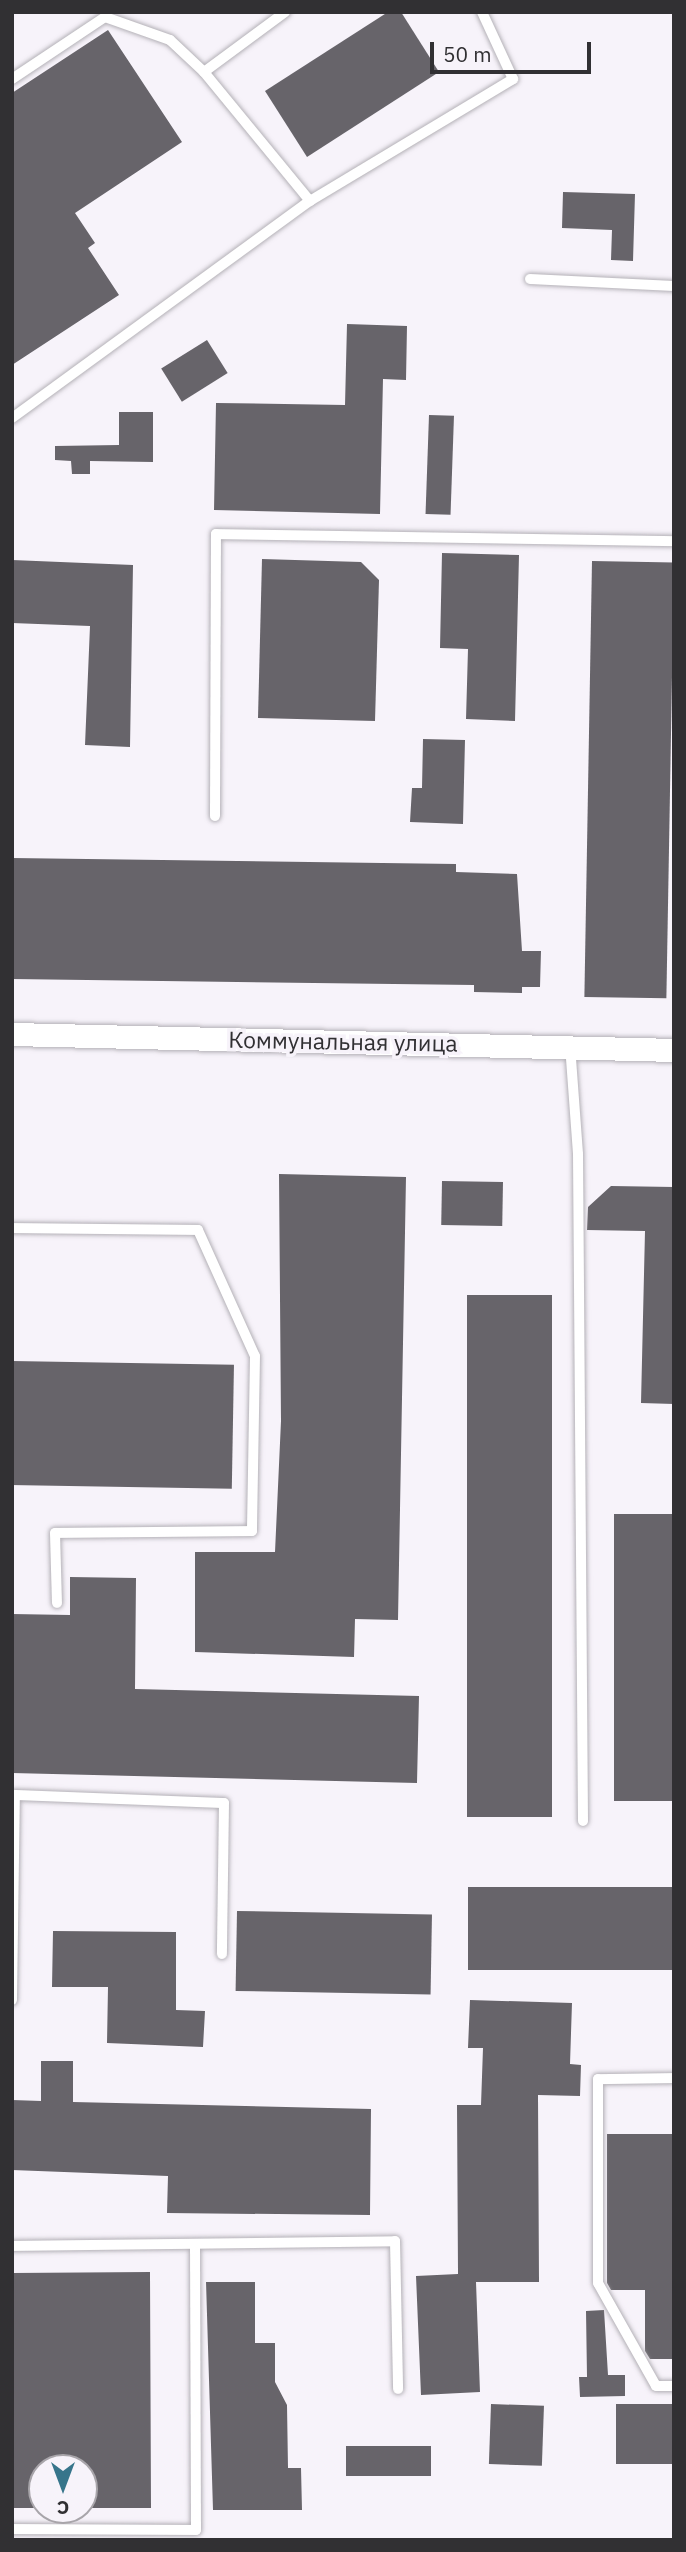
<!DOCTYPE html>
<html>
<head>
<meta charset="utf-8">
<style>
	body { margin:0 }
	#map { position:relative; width:686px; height:2552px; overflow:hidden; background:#f7f3fa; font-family:"IBM Plex Sans",sans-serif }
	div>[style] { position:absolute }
	.building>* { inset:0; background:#67646a; transform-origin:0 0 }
	.roads { filter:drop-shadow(0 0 2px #b4b1b7) drop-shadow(0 0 2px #b4b1b7) }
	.lane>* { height:10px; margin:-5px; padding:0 5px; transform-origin:5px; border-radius:5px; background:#fff }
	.street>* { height:23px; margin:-11.5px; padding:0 11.5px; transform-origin:11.5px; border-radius:11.5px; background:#fff }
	span { translate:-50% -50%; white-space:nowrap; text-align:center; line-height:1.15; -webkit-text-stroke:7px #f7f3fa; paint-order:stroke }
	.street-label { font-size:23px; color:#313033 }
	.frame { position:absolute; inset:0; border:14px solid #313033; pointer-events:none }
	.north { position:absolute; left:28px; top:2454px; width:70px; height:70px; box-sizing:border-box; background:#f7f3fa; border:2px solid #a8a5aa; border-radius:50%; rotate:180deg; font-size:19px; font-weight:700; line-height:28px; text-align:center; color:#313033 }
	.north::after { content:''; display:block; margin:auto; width:24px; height:32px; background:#37758b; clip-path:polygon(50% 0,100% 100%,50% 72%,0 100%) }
	.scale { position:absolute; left:430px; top:42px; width:161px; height:32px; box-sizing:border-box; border:4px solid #313033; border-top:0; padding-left:9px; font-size:21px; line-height:24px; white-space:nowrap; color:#313033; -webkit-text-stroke:5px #f7f3fa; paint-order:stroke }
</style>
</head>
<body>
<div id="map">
	<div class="building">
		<i style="clip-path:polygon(388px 12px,401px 12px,439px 72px,307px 157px,265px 91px)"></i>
		<i style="clip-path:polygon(108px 30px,182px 142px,75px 213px,95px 243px,88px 248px,119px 295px,12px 365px,12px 93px)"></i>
		<i style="clip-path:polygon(563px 192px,635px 194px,633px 261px,611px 260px,612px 230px,562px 228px)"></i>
		<i style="clip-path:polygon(347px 324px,407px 326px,406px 380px,383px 379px,380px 514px,214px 510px,216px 403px,345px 405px)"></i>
		<i style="left:207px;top:340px;width:39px;height:54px;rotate:58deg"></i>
		<i style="clip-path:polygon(119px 412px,153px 412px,153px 462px,90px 461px,90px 474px,72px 474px,71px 461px,55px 460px,55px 446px,119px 445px)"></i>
		<i style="left:429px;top:415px;width:25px;height:99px;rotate:2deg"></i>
		<i style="clip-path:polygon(442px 553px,519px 555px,515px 721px,466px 719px,468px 649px,440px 648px)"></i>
		<i style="clip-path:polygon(262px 559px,361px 562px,379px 580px,375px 721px,258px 718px)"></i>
		<i style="clip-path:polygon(12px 560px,133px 565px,130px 747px,85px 745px,90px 626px,12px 623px)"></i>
		<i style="left:592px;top:561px;width:82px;height:436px;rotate:1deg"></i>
		<i style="clip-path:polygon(423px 739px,465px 740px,463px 824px,410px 822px,412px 788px,422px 788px)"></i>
		<i style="clip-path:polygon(12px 858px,456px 864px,456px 872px,517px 874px,522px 951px,541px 951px,540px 987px,522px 987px,522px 993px,474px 992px,474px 985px,12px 979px)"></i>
		<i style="clip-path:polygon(279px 1174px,406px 1177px,398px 1620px,355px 1619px,354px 1657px,195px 1652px,195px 1552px,275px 1552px,281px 1421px)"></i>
		<i style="left:442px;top:1181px;width:61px;height:44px;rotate:1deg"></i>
		<i style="clip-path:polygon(611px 1186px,674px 1187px,674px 1404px,641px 1403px,645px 1231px,587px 1230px,588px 1207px)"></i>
		<i style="left:467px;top:1295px;width:85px;height:522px"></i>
		<i style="left:12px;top:1361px;width:222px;height:124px;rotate:1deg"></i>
		<i style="left:674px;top:1514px;width:287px;height:60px;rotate:90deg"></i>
		<i style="clip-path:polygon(70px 1577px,136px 1578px,135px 1689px,419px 1696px,417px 1783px,12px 1773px,12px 1614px,70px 1615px)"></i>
		<i style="left:674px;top:1887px;width:83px;height:206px;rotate:90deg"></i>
		<i style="left:237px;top:1911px;width:195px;height:80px;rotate:1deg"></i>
		<i style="clip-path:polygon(53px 1931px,176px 1932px,176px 2010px,205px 2011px,203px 2047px,107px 2043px,108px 1987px,52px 1987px)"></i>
		<i style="clip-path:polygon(470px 2000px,572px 2003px,570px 2064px,581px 2065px,580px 2096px,538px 2095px,539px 2282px,476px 2282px,480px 2392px,421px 2395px,416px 2276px,458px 2274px,457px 2105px,481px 2105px,483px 2048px,468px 2048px)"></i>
		<i style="clip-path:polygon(41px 2061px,73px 2061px,73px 2102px,371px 2109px,370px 2215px,167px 2213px,168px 2176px,12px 2170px,12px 2100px,41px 2101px)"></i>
		<i style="clip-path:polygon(607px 2134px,674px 2134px,674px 2359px,650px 2359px,645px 2351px,645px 2290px,611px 2290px,607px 2283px)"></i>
		<i style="clip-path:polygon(150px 2272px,151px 2508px,84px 2508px,84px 2468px,42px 2468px,42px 2508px,12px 2508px,12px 2273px)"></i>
		<i style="clip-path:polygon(206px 2282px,255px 2282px,255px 2343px,275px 2343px,275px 2382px,287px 2405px,288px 2468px,301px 2468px,302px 2510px,213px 2510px)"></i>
		<i style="clip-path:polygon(604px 2310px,608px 2375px,625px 2375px,625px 2396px,580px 2397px,579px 2377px,587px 2377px,586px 2311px)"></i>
		<i style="left:491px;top:2404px;width:53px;height:60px;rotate:2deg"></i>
		<i style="left:616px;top:2404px;width:58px;height:60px"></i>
		<i style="left:431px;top:2446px;width:30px;height:85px;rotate:90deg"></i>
	</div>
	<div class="roads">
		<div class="lane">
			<i style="left:204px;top:72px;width:101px;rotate:-36.5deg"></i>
			<i style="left:12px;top:79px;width:112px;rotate:-33.7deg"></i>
			<i style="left:105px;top:17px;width:69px;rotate:19.5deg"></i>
			<i style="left:170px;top:40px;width:47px;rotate:43.3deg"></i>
			<i style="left:204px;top:72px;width:167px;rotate:50.6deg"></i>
			<i style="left:530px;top:279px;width:144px;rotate:2.8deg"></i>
			<i style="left:12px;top:418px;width:369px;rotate:-36.1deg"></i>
			<i style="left:310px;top:201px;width:237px;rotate:-31deg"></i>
			<i style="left:513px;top:79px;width:74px;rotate:-114.8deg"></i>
			<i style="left:215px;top:816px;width:282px;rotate:-89.8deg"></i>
			<i style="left:216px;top:534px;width:458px;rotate:0.9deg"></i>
			<i style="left:570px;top:1045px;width:109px;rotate:85.8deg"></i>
			<i style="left:578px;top:1154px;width:667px;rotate:89.57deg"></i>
			<i style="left:12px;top:1228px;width:186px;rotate:0.6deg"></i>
			<i style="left:198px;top:1230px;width:138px;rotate:65.7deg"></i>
			<i style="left:255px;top:1356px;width:175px;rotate:91deg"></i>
			<i style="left:252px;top:1531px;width:197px;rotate:179.4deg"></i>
			<i style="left:55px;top:1533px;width:70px;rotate:88.4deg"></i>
			<i style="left:12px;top:2000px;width:205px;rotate:-89.2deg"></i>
			<i style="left:15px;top:1795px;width:209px;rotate:2.2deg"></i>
			<i style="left:224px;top:1803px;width:151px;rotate:90.8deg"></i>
			<i style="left:674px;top:2078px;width:76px;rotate:179.2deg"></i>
			<i style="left:598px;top:2079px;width:204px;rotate:90deg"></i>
			<i style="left:598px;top:2283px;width:118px;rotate:60.6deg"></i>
			<i style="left:656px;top:2386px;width:18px"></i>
			<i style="left:12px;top:2246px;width:383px;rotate:-0.7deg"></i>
			<i style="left:395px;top:2241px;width:148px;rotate:88.8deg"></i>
			<i style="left:12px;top:2529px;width:184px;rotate:0.3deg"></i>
			<i style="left:196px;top:2530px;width:285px;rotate:-90.2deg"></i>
		</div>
		<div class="street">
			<i style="left:12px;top:1034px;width:662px;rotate:1.38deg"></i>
		</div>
	</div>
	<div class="street-label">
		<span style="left:343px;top:1041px;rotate:1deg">Коммунальная улица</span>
	</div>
	<div class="frame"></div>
	<div class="north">С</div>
	<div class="scale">50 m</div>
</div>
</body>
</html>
